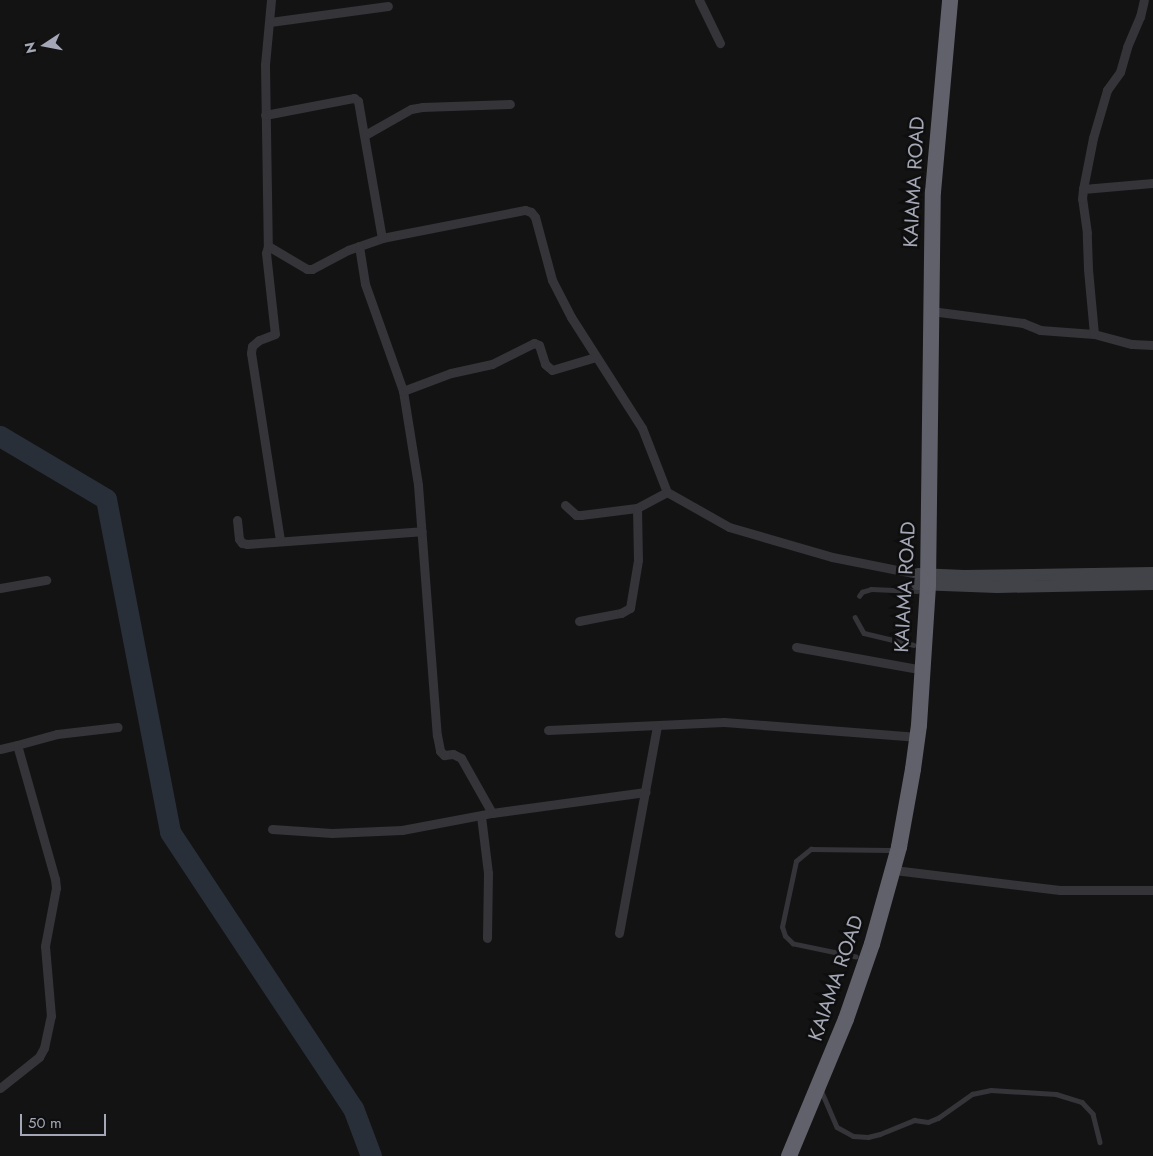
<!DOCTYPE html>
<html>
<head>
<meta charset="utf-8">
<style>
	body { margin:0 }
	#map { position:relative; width:1153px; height:1156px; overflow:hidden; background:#131314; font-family:Jost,sans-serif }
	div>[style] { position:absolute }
	.river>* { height:21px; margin:-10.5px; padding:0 10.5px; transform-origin:10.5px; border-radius:10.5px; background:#292f38 }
	.lane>* { height:4.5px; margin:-2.25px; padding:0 2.25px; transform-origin:2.25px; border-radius:2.25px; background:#343439 }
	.street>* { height:9px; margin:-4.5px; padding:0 4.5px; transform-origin:4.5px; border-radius:4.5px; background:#343439 }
	.secondary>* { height:12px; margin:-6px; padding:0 6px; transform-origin:6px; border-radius:6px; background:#424349 }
	.highway>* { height:16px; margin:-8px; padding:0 8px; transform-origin:8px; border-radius:8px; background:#60616a }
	span { translate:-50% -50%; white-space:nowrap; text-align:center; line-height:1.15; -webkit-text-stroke:5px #0e0e0f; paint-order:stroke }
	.street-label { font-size:20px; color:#a4a7b5 }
	.north { position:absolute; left:20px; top:20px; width:50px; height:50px; -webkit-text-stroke:4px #0e0e0f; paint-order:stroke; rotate:259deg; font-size:14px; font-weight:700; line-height:20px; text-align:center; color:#a4a7b5 }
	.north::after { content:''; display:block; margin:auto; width:18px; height:22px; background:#a4a7b5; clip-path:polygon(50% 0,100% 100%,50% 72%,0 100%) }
	.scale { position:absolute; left:20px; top:1114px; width:86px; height:22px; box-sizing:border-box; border:2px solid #a4a7b5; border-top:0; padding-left:6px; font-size:15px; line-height:18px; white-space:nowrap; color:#a4a7b5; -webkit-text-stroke:4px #0e0e0f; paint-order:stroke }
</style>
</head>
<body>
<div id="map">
	<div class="river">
		<i style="left:0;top:436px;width:123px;rotate:30.7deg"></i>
		<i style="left:106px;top:499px;width:339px;rotate:79.1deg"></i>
		<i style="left:170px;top:832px;width:331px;rotate:56.5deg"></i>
		<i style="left:353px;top:1108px;width:51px;rotate:69.4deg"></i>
	</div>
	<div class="lane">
		<i style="left:859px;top:596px;width:5px;rotate:-53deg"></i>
		<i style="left:862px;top:592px;width:9px;rotate:-18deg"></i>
		<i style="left:871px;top:589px;width:46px;rotate:2.5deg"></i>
		<i style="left:855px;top:617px;width:18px;rotate:61deg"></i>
		<i style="left:864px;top:633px;width:51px;rotate:13.5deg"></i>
		<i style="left:856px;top:957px;width:64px;rotate:-168.3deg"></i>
		<i style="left:793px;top:944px;width:11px;rotate:-135deg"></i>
		<i style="left:785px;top:936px;width:9px;rotate:-108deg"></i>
		<i style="left:782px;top:927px;width:67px;rotate:-78deg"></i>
		<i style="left:796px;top:861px;width:19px;rotate:-39deg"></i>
		<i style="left:811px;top:849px;width:78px;rotate:0.7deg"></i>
		<i style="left:821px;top:1090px;width:40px;rotate:66.6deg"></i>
		<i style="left:837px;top:1127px;width:18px;rotate:29deg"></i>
		<i style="left:853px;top:1136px;width:15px;rotate:4deg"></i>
		<i style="left:868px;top:1137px;width:12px;rotate:-14deg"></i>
		<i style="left:880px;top:1134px;width:37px;rotate:-22deg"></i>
		<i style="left:914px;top:1120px;width:14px;rotate:8deg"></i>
		<i style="left:928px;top:1122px;width:11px;rotate:-22deg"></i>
		<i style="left:938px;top:1118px;width:42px;rotate:-35.2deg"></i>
		<i style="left:972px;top:1094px;width:19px;rotate:-12deg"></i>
		<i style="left:991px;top:1090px;width:65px;rotate:3.5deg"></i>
		<i style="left:1056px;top:1094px;width:27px;rotate:17deg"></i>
		<i style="left:1082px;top:1102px;width:16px;rotate:47deg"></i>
		<i style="left:1093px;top:1114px;width:29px;rotate:76deg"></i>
	</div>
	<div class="street">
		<i style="left:271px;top:0;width:65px;rotate:95.3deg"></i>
		<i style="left:265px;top:65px;width:181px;rotate:89.1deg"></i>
		<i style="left:268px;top:246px;width:45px;rotate:30.5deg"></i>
		<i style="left:307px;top:269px;width:5px"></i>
		<i style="left:312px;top:269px;width:41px;rotate:-27.8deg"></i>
		<i style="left:348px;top:250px;width:36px;rotate:-19deg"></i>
		<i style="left:382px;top:238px;width:146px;rotate:-11.1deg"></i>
		<i style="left:525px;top:210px;width:6px;rotate:18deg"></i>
		<i style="left:531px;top:212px;width:6px;rotate:51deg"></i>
		<i style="left:535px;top:217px;width:65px;rotate:74.9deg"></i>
		<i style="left:552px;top:280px;width:42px;rotate:62.8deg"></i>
		<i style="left:571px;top:317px;width:132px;rotate:57.4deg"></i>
		<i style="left:642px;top:428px;width:69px;rotate:68.7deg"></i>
		<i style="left:667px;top:492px;width:71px;rotate:29.4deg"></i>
		<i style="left:729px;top:527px;width:107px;rotate:16.2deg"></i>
		<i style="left:832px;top:557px;width:88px;rotate:11.2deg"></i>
		<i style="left:699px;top:0;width:48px;rotate:64deg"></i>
		<i style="left:270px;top:22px;width:119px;rotate:-7.7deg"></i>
		<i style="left:265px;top:115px;width:91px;rotate:-10.8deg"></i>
		<i style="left:354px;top:98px;width:5px;rotate:37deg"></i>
		<i style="left:358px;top:101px;width:139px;rotate:80.1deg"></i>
		<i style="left:365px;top:135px;width:53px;rotate:-29.5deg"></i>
		<i style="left:411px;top:109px;width:11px;rotate:-10deg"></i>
		<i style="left:422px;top:107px;width:88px;rotate:-2deg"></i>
		<i style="left:1083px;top:189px;width:70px;rotate:-4.9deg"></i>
		<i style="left:268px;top:246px;width:7px;rotate:106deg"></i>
		<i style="left:266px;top:253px;width:81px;rotate:83.7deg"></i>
		<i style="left:275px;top:334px;width:17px;rotate:159deg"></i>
		<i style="left:259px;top:340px;width:9px;rotate:139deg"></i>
		<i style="left:252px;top:346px;width:7px;rotate:98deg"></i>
		<i style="left:251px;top:353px;width:189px;rotate:81.2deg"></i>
		<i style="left:359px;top:246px;width:38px;rotate:81deg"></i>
		<i style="left:365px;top:284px;width:114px;rotate:70.4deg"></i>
		<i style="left:403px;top:391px;width:95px;rotate:80.9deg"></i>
		<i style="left:418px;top:485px;width:251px;rotate:85.7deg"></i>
		<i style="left:437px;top:735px;width:16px;rotate:79deg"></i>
		<i style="left:440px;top:751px;width:6px;rotate:45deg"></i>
		<i style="left:444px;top:755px;width:9px;rotate:-6deg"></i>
		<i style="left:453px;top:754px;width:9px;rotate:27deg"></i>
		<i style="left:461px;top:758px;width:63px;rotate:60.6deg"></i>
		<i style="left:931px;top:311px;width:93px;rotate:7.4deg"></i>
		<i style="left:1023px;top:323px;width:18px;rotate:22deg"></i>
		<i style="left:1040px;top:330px;width:54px;rotate:4.2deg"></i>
		<i style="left:1094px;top:334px;width:39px;rotate:15deg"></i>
		<i style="left:1132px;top:344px;width:21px;rotate:3deg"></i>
		<i style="left:1094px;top:334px;width:65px;rotate:-95.3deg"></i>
		<i style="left:1088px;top:269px;width:36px;rotate:-92deg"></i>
		<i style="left:1087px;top:233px;width:34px;rotate:-98deg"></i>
		<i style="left:1082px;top:199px;width:10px;rotate:-84deg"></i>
		<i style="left:1083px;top:189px;width:52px;rotate:-78.9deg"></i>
		<i style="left:1093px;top:138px;width:50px;rotate:-73.7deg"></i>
		<i style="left:1107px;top:90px;width:22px;rotate:-54deg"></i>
		<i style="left:1120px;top:72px;width:26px;rotate:-74deg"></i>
		<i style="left:1127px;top:47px;width:33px;rotate:-67deg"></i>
		<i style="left:1140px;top:17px;width:17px;rotate:-77deg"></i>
		<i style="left:403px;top:391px;width:51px;rotate:-20.6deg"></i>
		<i style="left:451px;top:373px;width:42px;rotate:-12.4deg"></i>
		<i style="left:492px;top:364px;width:47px;rotate:-26.6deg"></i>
		<i style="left:534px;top:343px;width:5px;rotate:22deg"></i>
		<i style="left:539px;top:345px;width:20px;rotate:72deg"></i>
		<i style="left:545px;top:364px;width:9px;rotate:41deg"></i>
		<i style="left:552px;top:370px;width:46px;rotate:-16.5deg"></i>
		<i style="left:565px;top:505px;width:15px;rotate:42deg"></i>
		<i style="left:576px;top:515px;width:5px"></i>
		<i style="left:581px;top:515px;width:56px;rotate:-7.1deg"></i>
		<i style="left:637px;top:508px;width:34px;rotate:-28deg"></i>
		<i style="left:237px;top:520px;width:19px;rotate:84deg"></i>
		<i style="left:239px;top:539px;width:5px;rotate:53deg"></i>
		<i style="left:242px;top:543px;width:5px;rotate:11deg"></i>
		<i style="left:247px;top:544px;width:175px;rotate:-4.2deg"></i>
		<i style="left:0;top:588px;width:47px;rotate:-9.9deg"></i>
		<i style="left:579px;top:621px;width:43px;rotate:-10.8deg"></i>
		<i style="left:621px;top:613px;width:10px;rotate:-29deg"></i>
		<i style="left:630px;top:608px;width:49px;rotate:-80.5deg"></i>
		<i style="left:638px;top:560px;width:52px;rotate:-91.1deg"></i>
		<i style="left:796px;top:647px;width:119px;rotate:10.2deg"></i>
		<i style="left:548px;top:730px;width:176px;rotate:-2.6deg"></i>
		<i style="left:724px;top:722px;width:185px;rotate:4.4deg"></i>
		<i style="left:0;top:749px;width:17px;rotate:-13deg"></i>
		<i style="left:481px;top:816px;width:57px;rotate:83deg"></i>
		<i style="left:488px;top:873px;width:65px;rotate:90.9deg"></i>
		<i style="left:272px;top:829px;width:60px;rotate:3.8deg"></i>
		<i style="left:332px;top:833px;width:70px;rotate:-2.5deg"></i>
		<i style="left:402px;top:830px;width:92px;rotate:-10.7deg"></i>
		<i style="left:492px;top:813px;width:155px;rotate:-7.8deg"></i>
		<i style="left:894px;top:870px;width:167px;rotate:6.9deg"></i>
		<i style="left:1060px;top:890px;width:93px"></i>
		<i style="left:619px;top:933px;width:210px;rotate:-79.6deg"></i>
		<i style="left:0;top:1088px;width:50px;rotate:-38.5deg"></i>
		<i style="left:39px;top:1057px;width:10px;rotate:-61deg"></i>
		<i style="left:44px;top:1048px;width:33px;rotate:-78deg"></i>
		<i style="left:51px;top:1016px;width:70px;rotate:-94.9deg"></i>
		<i style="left:45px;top:946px;width:59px;rotate:-79.3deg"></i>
		<i style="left:56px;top:888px;width:9px;rotate:-96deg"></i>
		<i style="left:55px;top:879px;width:139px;rotate:-105.8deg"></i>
		<i style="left:17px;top:745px;width:41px;rotate:-15.4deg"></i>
		<i style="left:57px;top:734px;width:61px;rotate:-6.5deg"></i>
	</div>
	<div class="secondary">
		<i style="left:918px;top:574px;width:46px;rotate:2.5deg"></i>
		<i style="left:964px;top:576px;width:189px;rotate:-0.9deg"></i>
		<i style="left:917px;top:584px;width:80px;rotate:2.1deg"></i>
		<i style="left:997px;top:587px;width:156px;rotate:-1.1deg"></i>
	</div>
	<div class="highway">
		<i style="left:789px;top:1156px;width:148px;rotate:-67.4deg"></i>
		<i style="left:846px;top:1019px;width:79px;rotate:-70.9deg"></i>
		<i style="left:872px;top:944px;width:101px;rotate:-74.4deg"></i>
		<i style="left:899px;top:847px;width:79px;rotate:-79.8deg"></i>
		<i style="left:913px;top:769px;width:44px;rotate:-82.2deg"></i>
		<i style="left:919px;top:725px;width:140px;rotate:-86.3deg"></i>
		<i style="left:928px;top:585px;width:393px;rotate:-89.3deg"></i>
		<i style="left:933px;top:192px;width:193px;rotate:-84.9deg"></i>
	</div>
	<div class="street-label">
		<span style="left:914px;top:182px;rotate:-87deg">KAIAMA ROAD</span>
		<span style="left:905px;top:587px;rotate:-87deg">KAIAMA ROAD</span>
		<span style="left:836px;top:978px;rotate:-71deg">KAIAMA ROAD</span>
	</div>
	<div class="north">N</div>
	<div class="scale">50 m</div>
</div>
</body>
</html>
